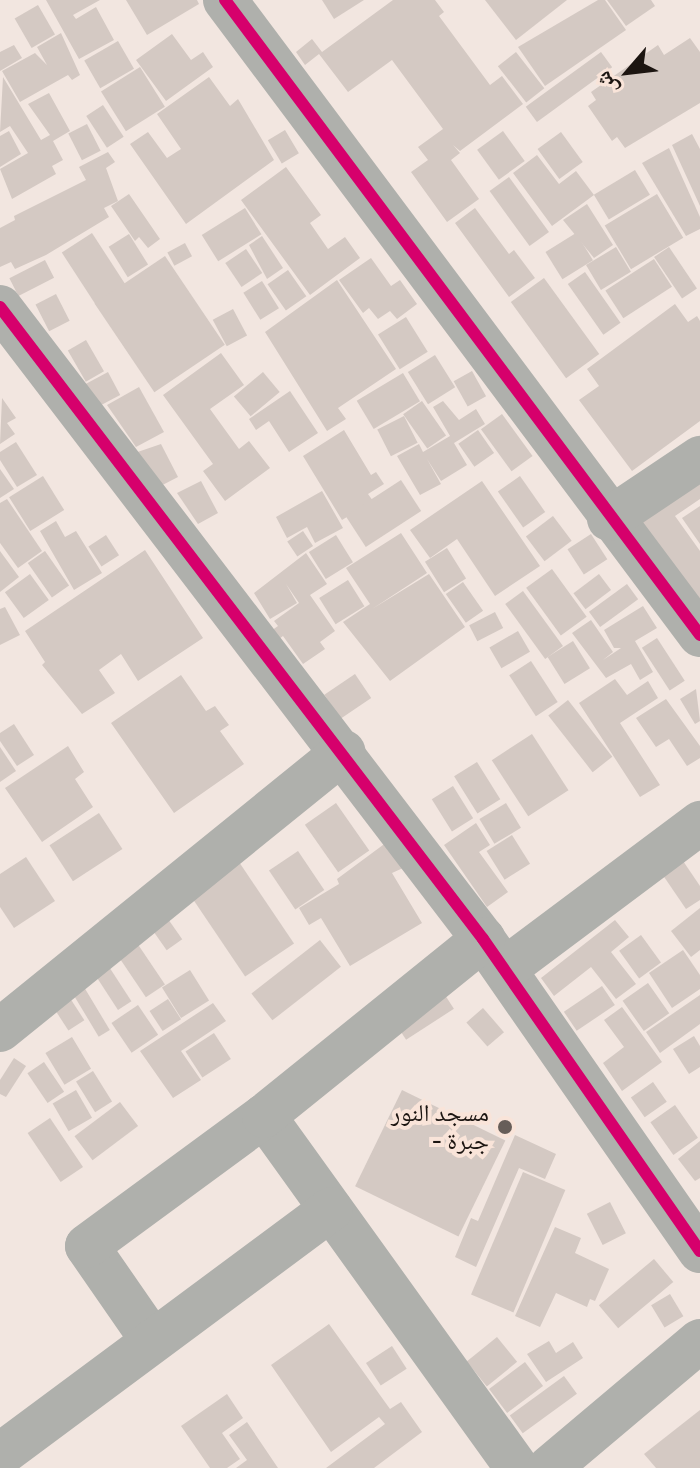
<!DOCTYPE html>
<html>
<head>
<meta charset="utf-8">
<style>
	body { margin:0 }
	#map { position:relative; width:700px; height:1468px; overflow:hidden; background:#f2e6e0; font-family:Cabin,"Noto Naskh Arabic",sans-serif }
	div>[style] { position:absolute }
	.building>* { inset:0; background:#d4c9c3; transform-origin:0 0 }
	.street>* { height:44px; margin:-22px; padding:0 22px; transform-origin:22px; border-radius:22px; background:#afb0ac }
	.cycleway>* { height:12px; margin:-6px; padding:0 6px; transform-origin:6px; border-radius:6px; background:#d6006c }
	.dots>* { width:22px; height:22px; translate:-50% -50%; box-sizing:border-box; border:4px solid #f9e4d9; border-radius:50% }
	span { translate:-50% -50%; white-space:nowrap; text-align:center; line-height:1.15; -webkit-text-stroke:8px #f9e4d9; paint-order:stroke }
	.poi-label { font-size:24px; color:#1c1511 }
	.right { translate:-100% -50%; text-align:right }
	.north { position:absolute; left:588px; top:32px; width:80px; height:80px; -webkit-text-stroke:6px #f9e4d9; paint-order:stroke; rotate:242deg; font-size:22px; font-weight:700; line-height:32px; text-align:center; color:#1c1511 }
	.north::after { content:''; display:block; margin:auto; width:28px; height:36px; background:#1c1511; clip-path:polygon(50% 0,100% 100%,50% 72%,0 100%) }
</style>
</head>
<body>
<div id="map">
	<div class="building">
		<i style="clip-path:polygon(46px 0,100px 0,73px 15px,76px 19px,96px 7px,114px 40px,79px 59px)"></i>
		<i style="clip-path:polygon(126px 0,197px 0,199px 4px,147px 35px)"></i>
		<i style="clip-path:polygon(322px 0,364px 0,334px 19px)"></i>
		<i style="clip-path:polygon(393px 0,435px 0,444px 12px,439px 16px,490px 85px,502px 76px,523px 104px,460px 151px,453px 145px,460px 153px,451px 160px,479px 199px,447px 222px,411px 172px,428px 160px,418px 147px,443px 129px,392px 60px,348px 92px,319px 54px,305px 65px,296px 52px,312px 39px,322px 52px)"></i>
		<i style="clip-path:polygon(485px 0,567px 0,516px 40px)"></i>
		<i style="clip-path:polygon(598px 0,605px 0,626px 30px,545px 86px,518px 47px)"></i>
		<i style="clip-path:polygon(607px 0,651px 0,655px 6px,626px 26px)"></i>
		<i style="left:38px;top:5px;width:34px;height:27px;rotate:60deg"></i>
		<i style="clip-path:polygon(61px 33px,80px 75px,72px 80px,68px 75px,20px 102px,2px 71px,35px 53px,47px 65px,37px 47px)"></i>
		<i style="clip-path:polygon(172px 34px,191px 60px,203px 52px,213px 67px,166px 101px,136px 60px)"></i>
		<i style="clip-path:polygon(690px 38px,700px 52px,700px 103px,625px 148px,617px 137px,612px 141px,588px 106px,596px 100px,591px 92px,658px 45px,664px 55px)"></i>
		<i style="left:118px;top:41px;width:32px;height:39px;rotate:60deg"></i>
		<i style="clip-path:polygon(14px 45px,22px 58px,0 71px,0 52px)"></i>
		<i style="left:516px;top:52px;width:46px;height:23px;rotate:52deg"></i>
		<i style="left:601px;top:52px;width:19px;height:93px;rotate:54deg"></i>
		<i style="left:140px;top:67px;width:47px;height:46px;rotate:58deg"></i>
		<i style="clip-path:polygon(3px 77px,41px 140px,50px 135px,28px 104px,49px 93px,70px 131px,53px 141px,63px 160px,52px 166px,56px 174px,12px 199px,0 169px,28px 153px,10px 126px,0 132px)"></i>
		<i style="clip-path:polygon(209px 77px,230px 106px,238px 99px,274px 160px,186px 224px,130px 144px,148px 132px,167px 158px,181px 149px,157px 114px)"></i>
		<i style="left:103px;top:105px;width:38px;height:20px;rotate:57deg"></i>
		<i style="left:87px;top:124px;width:30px;height:21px;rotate:63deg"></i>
		<i style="left:285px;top:130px;width:27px;height:20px;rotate:59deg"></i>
		<i style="clip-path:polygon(9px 131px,21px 154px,0 167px,0 136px)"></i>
		<i style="left:503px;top:131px;width:37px;height:32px;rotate:54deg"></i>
		<i style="left:561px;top:132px;width:37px;height:29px;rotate:54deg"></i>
		<i style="clip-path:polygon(692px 134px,700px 149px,700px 206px,672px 145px)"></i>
		<i style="clip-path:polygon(669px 148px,700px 217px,700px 229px,686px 236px,642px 163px)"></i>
		<i style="clip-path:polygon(108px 152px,115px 162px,106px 168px,118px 201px,104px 208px,109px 217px,46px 255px,15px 269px,11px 262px,0 267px,0 228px,15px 220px,14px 216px,86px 180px,79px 167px)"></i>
		<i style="clip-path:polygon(537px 155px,559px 184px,576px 171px,594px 195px,552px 226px,513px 173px)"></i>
		<i style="clip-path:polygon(286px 167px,321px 215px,310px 223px,328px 249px,345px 237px,360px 258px,310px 295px,241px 200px)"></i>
		<i style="left:635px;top:170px;width:29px;height:48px;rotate:59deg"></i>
		<i style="left:509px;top:177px;width:68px;height:24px;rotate:54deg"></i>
		<i style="clip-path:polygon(129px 194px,160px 239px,148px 248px,139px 237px,135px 241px,111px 206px)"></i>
		<i style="left:657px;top:194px;width:51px;height:61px;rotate:59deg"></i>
		<i style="clip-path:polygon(587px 204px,613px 245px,594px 258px,563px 220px)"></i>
		<i style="left:245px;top:208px;width:31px;height:51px;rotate:58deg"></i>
		<i style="clip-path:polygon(475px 208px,509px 254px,514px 250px,535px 278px,509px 297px,455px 223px)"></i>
		<i style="left:92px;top:233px;width:62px;height:36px;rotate:57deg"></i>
		<i style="left:576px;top:233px;width:32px;height:36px;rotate:58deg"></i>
		<i style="left:129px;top:234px;width:36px;height:24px;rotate:58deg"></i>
		<i style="clip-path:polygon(262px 236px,283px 268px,267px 279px,249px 245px)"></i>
		<i style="left:185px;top:243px;width:15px;height:20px;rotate:62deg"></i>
		<i style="left:616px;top:247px;width:29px;height:35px;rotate:59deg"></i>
		<i style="left:669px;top:247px;width:50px;height:18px;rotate:56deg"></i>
		<i style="left:246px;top:249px;width:29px;height:25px;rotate:56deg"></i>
		<i style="left:165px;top:256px;width:107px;height:85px;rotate:56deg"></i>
		<i style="clip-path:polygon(371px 258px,391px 286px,400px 280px,417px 304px,397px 319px,390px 311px,378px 319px,369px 308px,363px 313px,339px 280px)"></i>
		<i style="left:654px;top:259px;width:33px;height:58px;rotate:57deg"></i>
		<i style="left:45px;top:260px;width:20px;height:40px;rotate:63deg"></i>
		<i style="left:288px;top:270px;width:32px;height:25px;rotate:55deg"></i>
		<i style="left:585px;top:272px;width:62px;height:21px;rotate:55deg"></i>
		<i style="left:544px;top:278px;width:94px;height:41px;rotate:54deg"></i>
		<i style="clip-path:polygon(337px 280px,396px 369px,338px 408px,346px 419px,327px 431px,265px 332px)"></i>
		<i style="left:262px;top:281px;width:32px;height:22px;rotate:58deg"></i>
		<i style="left:56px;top:294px;width:30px;height:23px;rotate:63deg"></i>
		<i style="clip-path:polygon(675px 304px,688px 322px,697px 316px,700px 321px,700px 421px,632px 471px,579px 400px,599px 386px,587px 369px)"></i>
		<i style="left:233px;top:309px;width:30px;height:23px;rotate:62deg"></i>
		<i style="left:406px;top:317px;width:41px;height:33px;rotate:58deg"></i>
		<i style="left:86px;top:340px;width:36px;height:21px;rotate:60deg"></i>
		<i style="clip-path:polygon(221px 353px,244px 385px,210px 409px,239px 449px,249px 441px,270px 468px,225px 501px,203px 471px,213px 464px,163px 395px)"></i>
		<i style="left:435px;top:355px;width:38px;height:32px;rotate:58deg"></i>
		<i style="left:472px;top:371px;width:29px;height:21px;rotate:61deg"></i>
		<i style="left:108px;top:372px;width:26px;height:28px;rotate:62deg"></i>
		<i style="left:263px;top:372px;width:26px;height:38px;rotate:50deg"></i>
		<i style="left:403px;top:373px;width:33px;height:54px;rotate:59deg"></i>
		<i style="clip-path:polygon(139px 387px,164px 432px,136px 447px,107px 405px)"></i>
		<i style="clip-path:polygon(290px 391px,318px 433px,289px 452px,269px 421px,256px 430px,249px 419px)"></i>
		<i style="clip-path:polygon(2px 398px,16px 418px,7px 423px,15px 434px,0 444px)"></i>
		<i style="left:422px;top:401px;width:42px;height:23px;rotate:55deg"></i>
		<i style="clip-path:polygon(443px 401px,459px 420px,476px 409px,485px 424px,454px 443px,467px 465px,441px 481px,427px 459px,441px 484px,420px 495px,397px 456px,419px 444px,423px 452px,450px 436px,433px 407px)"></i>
		<i style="left:502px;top:414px;width:52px;height:26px;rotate:54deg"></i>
		<i style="left:404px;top:416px;width:30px;height:30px;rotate:63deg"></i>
		<i style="clip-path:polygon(344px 430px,371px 475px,376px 472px,384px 484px,368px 494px,373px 501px,342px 520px,303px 456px)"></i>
		<i style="left:478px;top:430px;width:28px;height:24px;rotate:55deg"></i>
		<i style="clip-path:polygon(16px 442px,37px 475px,17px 487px,0 460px,0 452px)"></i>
		<i style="clip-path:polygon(161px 444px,178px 477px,147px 493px,123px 457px)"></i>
		<i style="clip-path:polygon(700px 462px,700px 499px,675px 516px,700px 551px,700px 614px,633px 509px)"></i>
		<i style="clip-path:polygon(0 469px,14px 489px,0 498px)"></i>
		<i style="left:43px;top:476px;width:40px;height:40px;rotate:58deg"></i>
		<i style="left:520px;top:476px;width:44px;height:27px;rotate:55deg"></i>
		<i style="left:401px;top:480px;width:37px;height:66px;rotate:57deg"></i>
		<i style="clip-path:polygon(201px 481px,218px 513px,198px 524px,177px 493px)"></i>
		<i style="clip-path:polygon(482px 481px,540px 566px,495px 596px,457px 539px,430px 558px,410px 530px)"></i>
		<i style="clip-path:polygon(322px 491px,343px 528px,315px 543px,307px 527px,287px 538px,276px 517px)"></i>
		<i style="clip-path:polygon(7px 499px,42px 551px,18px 568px,0 543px,0 503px)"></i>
		<i style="clip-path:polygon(700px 506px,700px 544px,682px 518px)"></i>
		<i style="left:553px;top:516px;width:31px;height:34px;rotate:53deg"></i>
		<i style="clip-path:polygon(56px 521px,65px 537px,76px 531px,102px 573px,74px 590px,40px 531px)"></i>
		<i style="left:303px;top:531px;width:18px;height:19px;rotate:56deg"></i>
		<i style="clip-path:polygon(401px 533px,427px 573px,372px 609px,429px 574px,465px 627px,390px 681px,343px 622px,370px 604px,346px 568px)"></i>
		<i style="left:591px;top:534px;width:30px;height:28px;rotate:57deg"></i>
		<i style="left:106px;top:535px;width:24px;height:21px;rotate:57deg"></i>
		<i style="left:336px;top:535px;width:32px;height:32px;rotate:58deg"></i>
		<i style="left:447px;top:548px;width:36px;height:26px;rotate:58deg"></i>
		<i style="clip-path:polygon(145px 550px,203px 638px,138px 681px,121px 654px,99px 670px,115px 693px,82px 714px,42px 665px,45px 662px,25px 631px)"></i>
		<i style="clip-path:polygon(0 551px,19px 577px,0 592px)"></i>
		<i style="left:45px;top:551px;width:42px;height:21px;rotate:55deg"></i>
		<i style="clip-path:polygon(306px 553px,327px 584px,310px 595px,335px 631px,320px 642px,325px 649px,303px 664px,283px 636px,275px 642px,268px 633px,278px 626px,274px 621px,299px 603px,286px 584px,297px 603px,270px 619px,254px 593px)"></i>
		<i style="left:552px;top:569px;width:59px;height:32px;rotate:54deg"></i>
		<i style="left:30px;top:574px;width:32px;height:31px;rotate:54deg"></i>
		<i style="left:599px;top:574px;width:20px;height:32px;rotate:53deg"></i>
		<i style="left:348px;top:580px;width:31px;height:34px;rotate:58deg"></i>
		<i style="left:463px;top:582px;width:35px;height:21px;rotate:55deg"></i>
		<i style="left:627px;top:584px;width:19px;height:47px;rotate:54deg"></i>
		<i style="left:523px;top:591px;width:68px;height:22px;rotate:54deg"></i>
		<i style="clip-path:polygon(643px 606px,657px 628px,635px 641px,653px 672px,640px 680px,631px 664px,606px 678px,572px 633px,591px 620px,613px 652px,603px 660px,621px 648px,614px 648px,604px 630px)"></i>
		<i style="clip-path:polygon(5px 607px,20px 635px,0 645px,0 609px)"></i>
		<i style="left:495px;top:612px;width:18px;height:29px;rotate:63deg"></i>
		<i style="left:518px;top:631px;width:24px;height:33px;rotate:60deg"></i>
		<i style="left:657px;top:638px;width:51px;height:18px;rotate:57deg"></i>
		<i style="left:573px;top:641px;width:32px;height:30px;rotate:58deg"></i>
		<i style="left:531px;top:661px;width:49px;height:26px;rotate:57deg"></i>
		<i style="left:355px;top:674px;width:29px;height:37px;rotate:56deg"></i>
		<i style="clip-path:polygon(181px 675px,206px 711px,215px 706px,229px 725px,220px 731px,244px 764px,174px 813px,111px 723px)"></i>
		<i style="clip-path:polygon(615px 679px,627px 695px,648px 681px,658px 698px,620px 723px,660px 785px,640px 797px,579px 703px)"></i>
		<i style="clip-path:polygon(696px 689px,700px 721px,695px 724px,680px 699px)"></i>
		<i style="clip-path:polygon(666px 699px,700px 746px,700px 758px,687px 766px,669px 739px,656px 747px,636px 718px)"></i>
		<i style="left:568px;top:700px;width:72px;height:25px;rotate:52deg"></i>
		<i style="clip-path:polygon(14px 724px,34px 755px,17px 766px,0 741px,0 733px)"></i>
		<i style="left:532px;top:734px;width:67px;height:48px;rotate:57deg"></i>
		<i style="clip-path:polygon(68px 746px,84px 772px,75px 779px,93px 807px,42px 842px,5px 788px)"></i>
		<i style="clip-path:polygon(0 747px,16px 771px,0 782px)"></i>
		<i style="left:477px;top:762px;width:44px;height:27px;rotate:58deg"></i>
		<i style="left:453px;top:786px;width:38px;height:25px;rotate:58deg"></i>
		<i style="left:336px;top:803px;width:58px;height:38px;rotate:55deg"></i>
		<i style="left:506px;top:803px;width:29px;height:31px;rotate:59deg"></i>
		<i style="left:99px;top:813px;width:43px;height:59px;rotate:57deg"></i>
		<i style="clip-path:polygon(476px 823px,490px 845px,479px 852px,508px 892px,487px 907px,444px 845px)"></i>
		<i style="left:512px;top:835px;width:34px;height:30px;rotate:58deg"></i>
		<i style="clip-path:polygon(387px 842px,403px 868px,392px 873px,422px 923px,350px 966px,321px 918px,309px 925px,299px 908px,339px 884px,337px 879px)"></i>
		<i style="left:298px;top:851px;width:47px;height:35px;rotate:56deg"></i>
		<i style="clip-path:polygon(679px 855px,700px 886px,700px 900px,686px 909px,658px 868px)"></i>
		<i style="clip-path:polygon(26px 857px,55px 901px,14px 928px,0 907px,0 874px)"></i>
		<i style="left:237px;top:859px;width:102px;height:59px;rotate:56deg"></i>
		<i style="clip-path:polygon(700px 908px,700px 950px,691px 957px,671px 931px)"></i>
		<i style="left:161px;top:909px;width:37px;height:19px;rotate:55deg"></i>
		<i style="clip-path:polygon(615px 920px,629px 937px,611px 952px,636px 984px,616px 999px,591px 967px,554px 996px,541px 978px)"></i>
		<i style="left:641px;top:935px;width:34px;height:27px;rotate:54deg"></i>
		<i style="left:320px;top:940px;width:34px;height:87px;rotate:52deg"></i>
		<i style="left:137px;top:943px;width:50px;height:23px;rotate:56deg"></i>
		<i style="clip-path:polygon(683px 950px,700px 975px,700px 989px,672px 1008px,649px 973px)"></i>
		<i style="left:102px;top:956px;width:54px;height:16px;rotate:57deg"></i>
		<i style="left:190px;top:970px;width:36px;height:33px;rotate:58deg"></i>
		<i style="left:81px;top:982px;width:56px;height:13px;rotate:59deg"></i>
		<i style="left:648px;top:983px;width:37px;height:31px;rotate:55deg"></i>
		<i style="left:602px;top:986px;width:23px;height:46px;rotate:56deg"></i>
		<i style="left:443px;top:992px;width:20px;height:57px;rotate:57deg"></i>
		<i style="left:68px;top:995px;width:30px;height:19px;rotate:57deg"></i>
		<i style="clip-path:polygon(700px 995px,700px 1024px,660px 1053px,646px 1032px)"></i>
		<i style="left:168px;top:999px;width:24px;height:22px;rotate:57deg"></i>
		<i style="clip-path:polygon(213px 1003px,226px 1021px,181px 1051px,201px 1080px,173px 1098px,140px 1051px)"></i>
		<i style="left:138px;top:1005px;width:36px;height:32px;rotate:56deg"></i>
		<i style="clip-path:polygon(622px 1007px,662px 1062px,622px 1091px,603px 1063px,624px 1047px,604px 1020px)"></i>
		<i style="left:483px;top:1008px;width:32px;height:22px;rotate:49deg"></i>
		<i style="left:214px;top:1033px;width:31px;height:34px;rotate:57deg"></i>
		<i style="clip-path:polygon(694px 1036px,700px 1046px,700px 1067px,689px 1074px,673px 1049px)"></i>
		<i style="left:72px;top:1037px;width:37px;height:31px;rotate:59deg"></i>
		<i style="clip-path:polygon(14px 1058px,26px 1066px,6px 1097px,0 1094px,0 1080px)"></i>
		<i style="left:44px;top:1062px;width:36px;height:20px;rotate:56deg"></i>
		<i style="left:93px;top:1071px;width:36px;height:20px;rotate:58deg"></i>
		<i style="left:653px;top:1082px;width:24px;height:27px;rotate:55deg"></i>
		<i style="left:76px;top:1090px;width:32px;height:27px;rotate:60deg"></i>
		<i style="left:402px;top:1090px;width:115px;height:107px;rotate:26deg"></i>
		<i style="left:120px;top:1102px;width:30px;height:57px;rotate:53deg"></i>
		<i style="left:675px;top:1105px;width:40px;height:30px;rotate:55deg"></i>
		<i style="left:50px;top:1118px;width:59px;height:27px;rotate:56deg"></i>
		<i style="clip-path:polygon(515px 1135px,556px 1154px,545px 1179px,519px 1168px,476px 1267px,455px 1257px,471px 1218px,478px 1221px)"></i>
		<i style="clip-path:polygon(700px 1141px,700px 1178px,695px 1181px,678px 1159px)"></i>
		<i style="left:523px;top:1172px;width:46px;height:133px;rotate:23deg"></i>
		<i style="left:610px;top:1202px;width:35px;height:26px;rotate:63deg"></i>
		<i style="clip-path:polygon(555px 1227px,581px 1238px,575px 1253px,609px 1269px,595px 1301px,590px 1299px,587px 1307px,556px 1293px,540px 1327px,515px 1316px)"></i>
		<i style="left:654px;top:1259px;width:30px;height:72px;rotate:50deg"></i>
		<i style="left:670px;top:1294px;width:26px;height:22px;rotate:59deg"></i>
		<i style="clip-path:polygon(329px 1324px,390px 1409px,401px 1402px,422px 1432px,374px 1468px,326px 1468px,385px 1424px,379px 1417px,331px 1452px,271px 1365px)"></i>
		<i style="left:497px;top:1337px;width:32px;height:39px;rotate:51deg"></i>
		<i style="clip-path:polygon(549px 1341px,556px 1353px,573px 1342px,583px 1358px,546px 1382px,527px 1354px)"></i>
		<i style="left:392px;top:1346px;width:27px;height:31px;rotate:57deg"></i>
		<i style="left:525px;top:1362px;width:30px;height:45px;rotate:53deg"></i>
		<i style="left:564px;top:1376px;width:22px;height:67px;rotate:54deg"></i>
		<i style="clip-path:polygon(227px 1394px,243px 1418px,222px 1433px,240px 1459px,227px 1468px,210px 1468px,181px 1426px)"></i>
		<i style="clip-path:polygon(700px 1410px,700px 1468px,656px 1468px,644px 1454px)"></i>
		<i style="clip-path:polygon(247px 1422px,278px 1468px,236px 1468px,247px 1460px,229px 1435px)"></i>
	</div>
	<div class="street">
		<i style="left:225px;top:0;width:793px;rotate:53.2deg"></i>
		<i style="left:0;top:307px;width:795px;rotate:52.61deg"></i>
		<i style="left:483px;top:939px;width:380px;rotate:55.2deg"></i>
		<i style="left:609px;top:519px;width:110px;rotate:-33.8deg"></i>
		<i style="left:505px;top:969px;width:244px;rotate:-36.8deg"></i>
		<i style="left:0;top:1030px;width:442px;rotate:-39deg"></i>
		<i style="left:264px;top:1116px;width:433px;rotate:54.3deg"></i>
		<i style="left:152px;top:1340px;width:114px;rotate:-124.7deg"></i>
		<i style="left:87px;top:1246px;width:220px;rotate:-36.3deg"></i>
		<i style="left:264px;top:1116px;width:282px;rotate:-38.9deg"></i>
		<i style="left:0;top:1455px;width:412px;rotate:-36.6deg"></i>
		<i style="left:549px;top:1468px;width:197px;rotate:-40.1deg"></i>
	</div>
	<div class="cycleway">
		<i style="left:225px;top:0;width:793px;rotate:53.2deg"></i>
		<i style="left:0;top:307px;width:795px;rotate:52.61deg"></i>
		<i style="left:483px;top:939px;width:380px;rotate:55.2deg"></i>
	</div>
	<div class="dots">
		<i style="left:505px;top:1127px;background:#675e59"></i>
	</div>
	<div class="poi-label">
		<span class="right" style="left:489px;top:1127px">مسجد النور<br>- جبرة</span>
	</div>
	<div class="north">ش</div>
</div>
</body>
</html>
